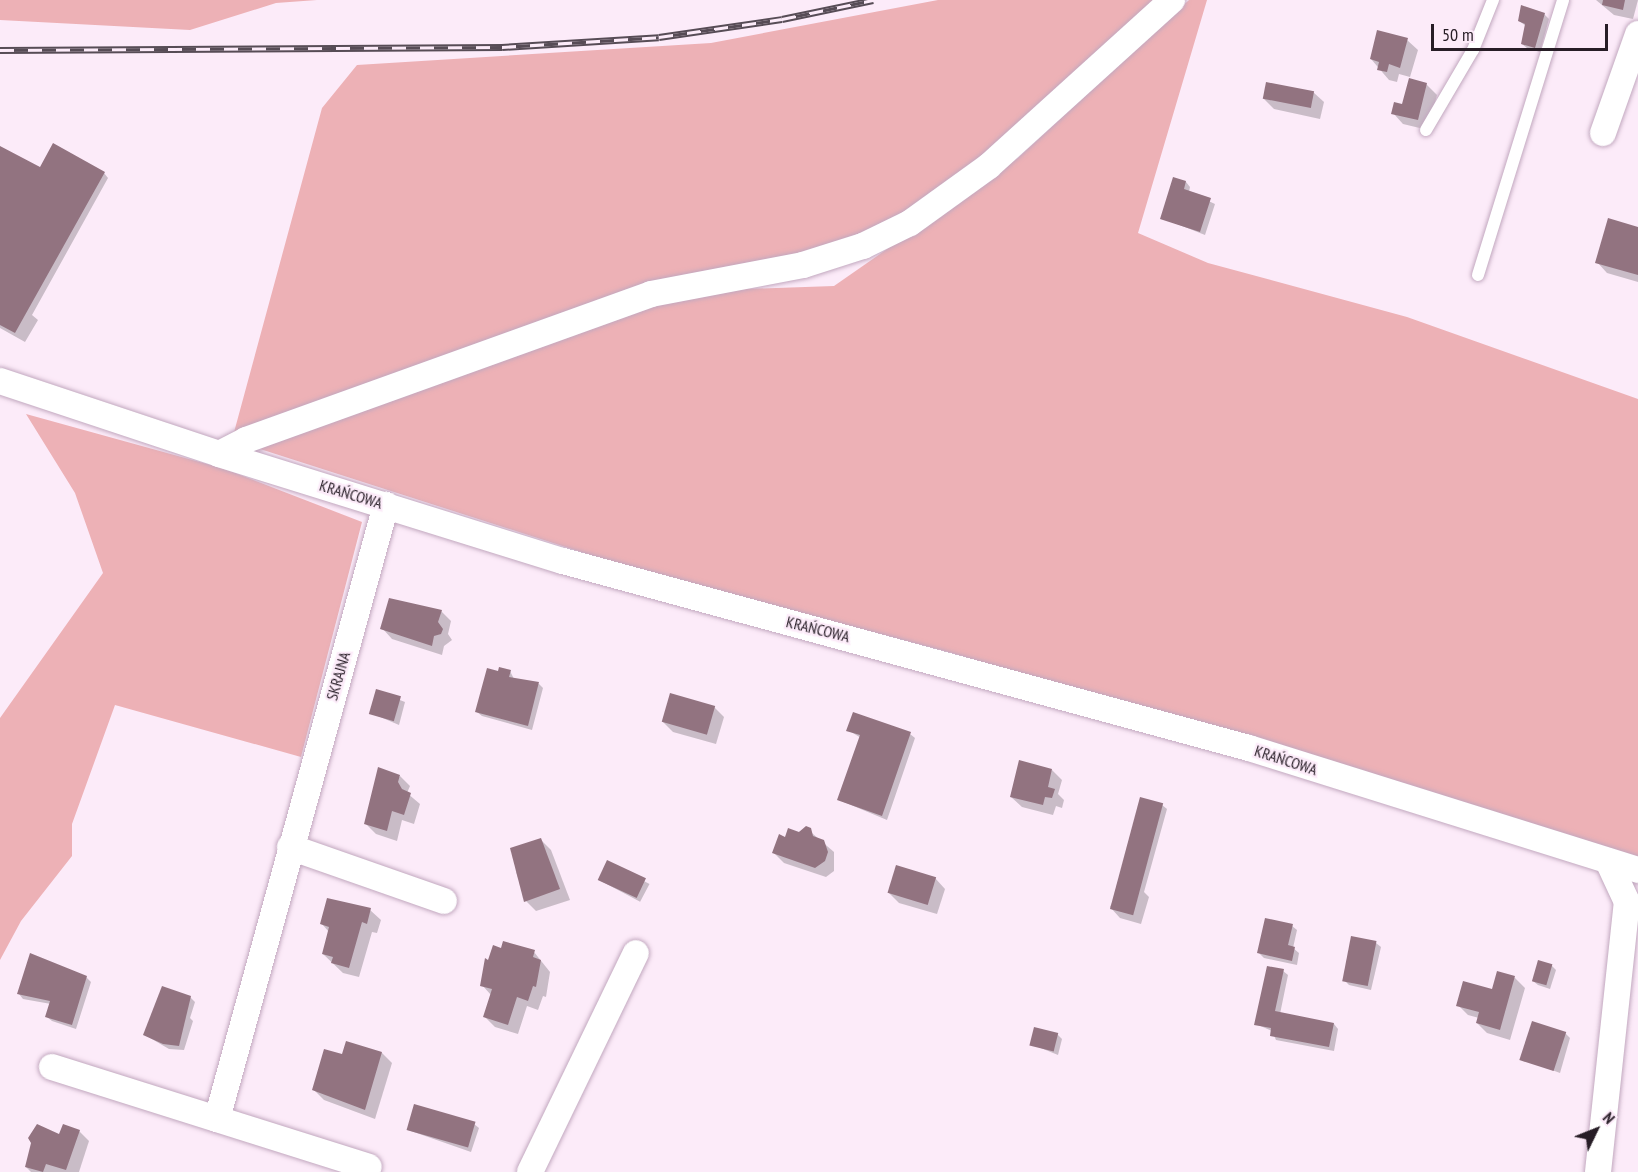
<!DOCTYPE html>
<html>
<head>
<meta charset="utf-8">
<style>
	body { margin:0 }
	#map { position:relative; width:1638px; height:1172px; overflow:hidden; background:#fcebf9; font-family:"PT Sans Narrow",sans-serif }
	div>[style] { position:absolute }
	.green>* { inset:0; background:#edb1b6 }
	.shadow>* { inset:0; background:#0003; transform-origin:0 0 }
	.building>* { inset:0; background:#927380; transform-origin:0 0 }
	.roads { filter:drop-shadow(0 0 2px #c2a8bf) drop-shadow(0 0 2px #c2a8bf) }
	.lane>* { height:12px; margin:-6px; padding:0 6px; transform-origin:6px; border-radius:6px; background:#fff }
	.street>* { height:26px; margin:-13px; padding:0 13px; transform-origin:13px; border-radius:13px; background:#fff }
	.rail>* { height:7px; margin-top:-3.5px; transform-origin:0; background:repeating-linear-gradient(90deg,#fcebf9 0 14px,#574c56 0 28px); box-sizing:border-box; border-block:2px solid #574c56 }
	span { translate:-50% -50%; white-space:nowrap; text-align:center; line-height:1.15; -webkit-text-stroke:4.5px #fcebf9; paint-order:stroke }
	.street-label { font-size:16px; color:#271d26 }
	.north { position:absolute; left:1566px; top:1100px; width:60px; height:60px; -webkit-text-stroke:4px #fcebf9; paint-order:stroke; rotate:47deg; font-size:16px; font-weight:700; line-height:24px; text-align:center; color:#271d26 }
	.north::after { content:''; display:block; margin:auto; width:21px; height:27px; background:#271d26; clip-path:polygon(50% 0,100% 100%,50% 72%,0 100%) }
	.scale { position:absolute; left:1431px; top:24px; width:177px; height:27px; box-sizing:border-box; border:3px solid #271d26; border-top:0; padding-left:8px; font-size:18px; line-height:21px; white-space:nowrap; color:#271d26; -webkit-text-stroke:4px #fcebf9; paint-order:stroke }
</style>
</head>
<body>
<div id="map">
	<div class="green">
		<i style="clip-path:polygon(0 0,317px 0,276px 3px,190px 30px,0 20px)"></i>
		<i style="clip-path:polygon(938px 0,1164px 0,1003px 146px,908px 217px,847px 247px,781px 261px,233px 436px,322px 108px,357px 65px,711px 43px)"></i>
		<i style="clip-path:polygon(1189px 0,1207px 0,1138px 233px,1208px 263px,1407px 317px,1638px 399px,1638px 860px,952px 653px,634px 569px,260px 449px,277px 438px,641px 306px,715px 290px,834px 286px,1018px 158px)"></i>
		<i style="clip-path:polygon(26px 414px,225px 469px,362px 522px,301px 757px,115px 705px,72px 824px,72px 856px,21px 921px,0 960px,0 718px,103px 573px,75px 493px)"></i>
	</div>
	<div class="shadow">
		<i style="clip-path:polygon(1596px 0,1638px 0,1633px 19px,1614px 15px)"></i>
		<i style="clip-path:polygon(1544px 14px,1549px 19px,1540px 52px,1527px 48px,1522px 44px,1526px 26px,1519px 21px)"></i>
		<i style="clip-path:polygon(1407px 40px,1418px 50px,1410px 77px,1399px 74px,1397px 82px,1389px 80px,1371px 59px)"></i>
		<i style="clip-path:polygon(1426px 84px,1437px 95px,1428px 130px,1403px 124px,1393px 113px)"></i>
		<i style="clip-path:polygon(1313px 92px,1324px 102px,1320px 119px,1274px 109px,1264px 99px)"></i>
		<i style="clip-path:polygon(0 148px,40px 170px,104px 173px,108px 178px,32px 315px,38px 320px,25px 342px,0 328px)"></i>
		<i style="clip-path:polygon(1174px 179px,1186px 182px,1190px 187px,1189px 192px,1215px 204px,1205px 235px,1162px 218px)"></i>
		<i style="clip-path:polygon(1638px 228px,1638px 282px,1607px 273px,1597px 262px)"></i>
		<i style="clip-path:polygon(441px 611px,451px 621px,448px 634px,452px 640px,444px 646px,442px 655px,392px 639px,382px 628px)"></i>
		<i style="clip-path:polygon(510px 671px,514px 679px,539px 684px,543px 688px,532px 730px,482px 716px,477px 712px)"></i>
		<i style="clip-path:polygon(377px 691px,405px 702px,399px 725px,371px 713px)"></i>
		<i style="clip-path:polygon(714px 707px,724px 717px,716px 744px,673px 732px,663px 722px)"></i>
		<i style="clip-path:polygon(848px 730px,910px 734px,915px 738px,887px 820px,839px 800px,861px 738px)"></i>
		<i style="clip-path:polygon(1052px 770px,1062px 780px,1058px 794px,1064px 800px,1062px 808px,1056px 806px,1053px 815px,1022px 807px,1011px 797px)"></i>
		<i style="clip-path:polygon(400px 776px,410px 786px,407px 793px,420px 804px,414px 824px,402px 820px,397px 841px,376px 834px,366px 824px)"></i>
		<i style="clip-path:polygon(1162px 805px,1167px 809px,1144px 892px,1149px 897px,1141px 924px,1120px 918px,1110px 907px)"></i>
		<i style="clip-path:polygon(806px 828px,834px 852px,834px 871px,826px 877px,784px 863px,774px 853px,786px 839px)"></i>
		<i style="clip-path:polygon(541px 840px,551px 850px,570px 900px,536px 911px,526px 901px,516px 872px)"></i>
		<i style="left:608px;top:862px;width:47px;height:20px;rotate:28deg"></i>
		<i style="clip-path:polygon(935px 878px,945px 889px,937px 914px,899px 903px,889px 893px)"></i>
		<i style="clip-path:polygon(370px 910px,381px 920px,377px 933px,372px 932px,359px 977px,343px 973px,323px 954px,329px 932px,322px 924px)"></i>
		<i style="clip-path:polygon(1292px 926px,1297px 930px,1293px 948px,1299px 953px,1297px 965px,1264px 958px,1259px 953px)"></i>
		<i style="clip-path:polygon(1376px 943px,1381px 947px,1371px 990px,1349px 985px,1344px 980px)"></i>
		<i style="clip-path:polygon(534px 952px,550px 972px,546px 997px,543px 996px,538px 1010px,527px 1006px,518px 1034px,495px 1027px,485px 1017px,491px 995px,482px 985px)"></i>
		<i style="clip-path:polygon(1551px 965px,1556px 970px,1550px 989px,1538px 985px,1533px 981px)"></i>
		<i style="clip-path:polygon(1283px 971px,1288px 975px,1280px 1014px,1334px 1024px,1338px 1029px,1334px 1051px,1276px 1040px,1272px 1031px,1256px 1024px)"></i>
		<i style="clip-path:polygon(1498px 973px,1515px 978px,1525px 988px,1510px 1040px,1487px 1033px,1477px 1023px,1479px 1018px,1468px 1015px,1458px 1005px,1493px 991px)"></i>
		<i style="clip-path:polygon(86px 977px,91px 982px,76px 1029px,52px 1021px,47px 1017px,51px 1004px,23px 999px,19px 994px)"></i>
		<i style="clip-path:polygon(190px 997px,195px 1002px,190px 1018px,193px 1021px,184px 1050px,169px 1049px,145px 1035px)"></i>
		<i style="clip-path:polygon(1565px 1033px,1570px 1038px,1560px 1073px,1522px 1059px)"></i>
		<i style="clip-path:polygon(1057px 1034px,1062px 1039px,1058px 1055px,1031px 1044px)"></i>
		<i style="clip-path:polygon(382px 1053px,392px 1063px,375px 1119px,324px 1100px,314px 1090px,343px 1056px)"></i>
		<i style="clip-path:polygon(474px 1124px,479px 1128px,471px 1152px,408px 1130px)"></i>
		<i style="clip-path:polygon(79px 1131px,89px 1141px,79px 1172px,31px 1172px,26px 1167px,60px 1136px)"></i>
	</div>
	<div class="building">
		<i style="clip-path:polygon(1603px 0,1625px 0,1623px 10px,1602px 5px)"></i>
		<i style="clip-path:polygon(1521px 5px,1545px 13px,1535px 48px,1521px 44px,1525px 24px,1518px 21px)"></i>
		<i style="clip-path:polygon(1377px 30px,1408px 38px,1400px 68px,1389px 64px,1387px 72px,1377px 70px,1379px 62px,1370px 59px)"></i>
		<i style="clip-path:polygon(1409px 78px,1427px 83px,1418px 120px,1391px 114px,1394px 102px,1402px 104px)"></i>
		<i style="left:1266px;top:82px;width:49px;height:17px;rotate:11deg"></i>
		<i style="clip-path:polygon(53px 143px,105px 172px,15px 333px,0 325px,0 146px,40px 167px)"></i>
		<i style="clip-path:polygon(1173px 177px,1186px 181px,1184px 189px,1211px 198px,1200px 232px,1160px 219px)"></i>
		<i style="clip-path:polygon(1608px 218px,1638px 227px,1638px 275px,1595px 263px)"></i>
		<i style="clip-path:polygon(389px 598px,442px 610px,438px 622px,443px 629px,441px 634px,434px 636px,432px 646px,380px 629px)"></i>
		<i style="clip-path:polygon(499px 667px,511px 670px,509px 677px,539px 682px,528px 726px,475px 712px,487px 668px,498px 671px)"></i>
		<i style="left:376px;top:689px;width:26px;height:26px;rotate:16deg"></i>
		<i style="left:670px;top:693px;width:47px;height:30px;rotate:16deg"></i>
		<i style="clip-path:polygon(853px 712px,911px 732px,882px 816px,837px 800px,860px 735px,846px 731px)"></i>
		<i style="clip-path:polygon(1019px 760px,1052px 769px,1048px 787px,1055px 789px,1052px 798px,1045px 797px,1043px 805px,1010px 797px)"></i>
		<i style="clip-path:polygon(378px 767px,400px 775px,398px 782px,402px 789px,411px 793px,404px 815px,392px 811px,387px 831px,364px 824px)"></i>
		<i style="left:1140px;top:797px;width:24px;height:116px;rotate:15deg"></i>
		<i style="clip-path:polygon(806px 826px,811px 828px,813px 836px,824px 840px,828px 852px,825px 861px,815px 868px,772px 853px,779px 834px,785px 837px,788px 828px,799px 832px)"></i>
		<i style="clip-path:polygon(541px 838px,560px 889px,524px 902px,510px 848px)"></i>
		<i style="left:607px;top:860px;width:43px;height:22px;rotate:25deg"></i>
		<i style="left:896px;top:865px;width:42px;height:29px;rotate:17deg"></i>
		<i style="clip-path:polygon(327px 898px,371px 908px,367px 924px,362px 922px,349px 968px,331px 963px,333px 957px,322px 954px,329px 927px,320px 924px)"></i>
		<i style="clip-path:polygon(1265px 918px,1293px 924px,1288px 945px,1295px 947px,1292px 961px,1257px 953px)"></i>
		<i style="left:1351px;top:936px;width:26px;height:46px;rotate:11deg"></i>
		<i style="clip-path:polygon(503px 941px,535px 950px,533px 957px,541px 960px,536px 987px,533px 986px,528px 1001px,517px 997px,508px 1025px,483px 1017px,492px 989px,480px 986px,485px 958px,488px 960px,493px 945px,501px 948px)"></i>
		<i style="clip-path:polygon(30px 953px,87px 976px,72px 1025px,45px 1017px,50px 1001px,17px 994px)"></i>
		<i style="left:1538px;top:960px;width:15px;height:22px;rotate:16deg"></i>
		<i style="clip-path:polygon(1267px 966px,1284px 969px,1275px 1011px,1334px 1023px,1329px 1047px,1270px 1036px,1271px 1028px,1254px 1025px)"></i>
		<i style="clip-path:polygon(1497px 971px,1515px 976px,1500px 1030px,1476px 1023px,1479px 1012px,1456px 1006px,1463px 981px,1492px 989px)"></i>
		<i style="clip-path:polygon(162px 986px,191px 996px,179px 1046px,163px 1044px,143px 1035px)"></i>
		<i style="left:1532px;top:1021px;width:36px;height:41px;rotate:18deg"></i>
		<i style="left:1034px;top:1027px;width:25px;height:19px;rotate:14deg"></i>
		<i style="clip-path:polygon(346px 1041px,382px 1052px,365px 1110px,312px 1090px,324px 1049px,342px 1054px)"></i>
		<i style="left:414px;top:1104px;width:64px;height:27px;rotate:16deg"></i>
		<i style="clip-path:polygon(37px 1124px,59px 1134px,63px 1124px,80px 1130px,66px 1170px,46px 1164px,43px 1172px,25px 1167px,31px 1143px,28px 1138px)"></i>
	</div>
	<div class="roads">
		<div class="lane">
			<i style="left:1426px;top:130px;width:93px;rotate:-59.6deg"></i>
			<i style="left:1473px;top:50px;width:54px;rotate:-68.2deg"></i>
			<i style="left:1478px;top:275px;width:288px;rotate:-72.8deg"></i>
		</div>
		<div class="street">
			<i style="left:1603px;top:133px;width:105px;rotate:-70.5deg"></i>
			<i style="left:0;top:381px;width:231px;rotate:18.4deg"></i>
			<i style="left:219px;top:454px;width:360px;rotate:17.3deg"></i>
			<i style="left:563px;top:561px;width:711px;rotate:15.25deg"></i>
			<i style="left:1249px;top:748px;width:408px;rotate:17.4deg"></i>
			<i style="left:219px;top:454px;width:30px;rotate:-27deg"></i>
			<i style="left:246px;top:440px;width:431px;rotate:-19.8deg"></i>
			<i style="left:651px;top:294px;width:155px;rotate:-10.8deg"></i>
			<i style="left:803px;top:265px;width:63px;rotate:-17.6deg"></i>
			<i style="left:863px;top:246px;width:52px;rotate:-26.1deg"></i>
			<i style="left:910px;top:223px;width:97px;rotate:-35.8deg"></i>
			<i style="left:989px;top:166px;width:247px;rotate:-42.2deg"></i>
			<i style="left:290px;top:847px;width:163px;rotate:19.3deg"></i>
			<i style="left:52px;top:1067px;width:332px;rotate:17.5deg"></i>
			<i style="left:217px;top:1119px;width:637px;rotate:-74.61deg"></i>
			<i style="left:530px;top:1172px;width:243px;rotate:-64.2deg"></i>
			<i style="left:1598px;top:1172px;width:272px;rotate:-83.9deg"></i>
			<i style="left:1627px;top:902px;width:45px;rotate:-114.9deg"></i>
		</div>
	</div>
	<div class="rail">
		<i style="left:0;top:50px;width:502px;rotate:-0.34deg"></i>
		<i style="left:502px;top:47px;width:157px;rotate:-3.6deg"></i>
		<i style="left:659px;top:37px;width:124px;rotate:-8.3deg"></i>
		<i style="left:782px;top:19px;width:93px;rotate:-11.8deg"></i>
	</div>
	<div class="street-label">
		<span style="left:351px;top:494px;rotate:17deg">KRAŃCOWA</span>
		<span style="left:818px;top:629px;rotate:14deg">KRAŃCOWA</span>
		<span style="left:338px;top:676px;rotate:-74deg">SKRAJNA</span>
		<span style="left:1286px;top:760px;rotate:18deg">KRAŃCOWA</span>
	</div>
	<div class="north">N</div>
	<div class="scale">50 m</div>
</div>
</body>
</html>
